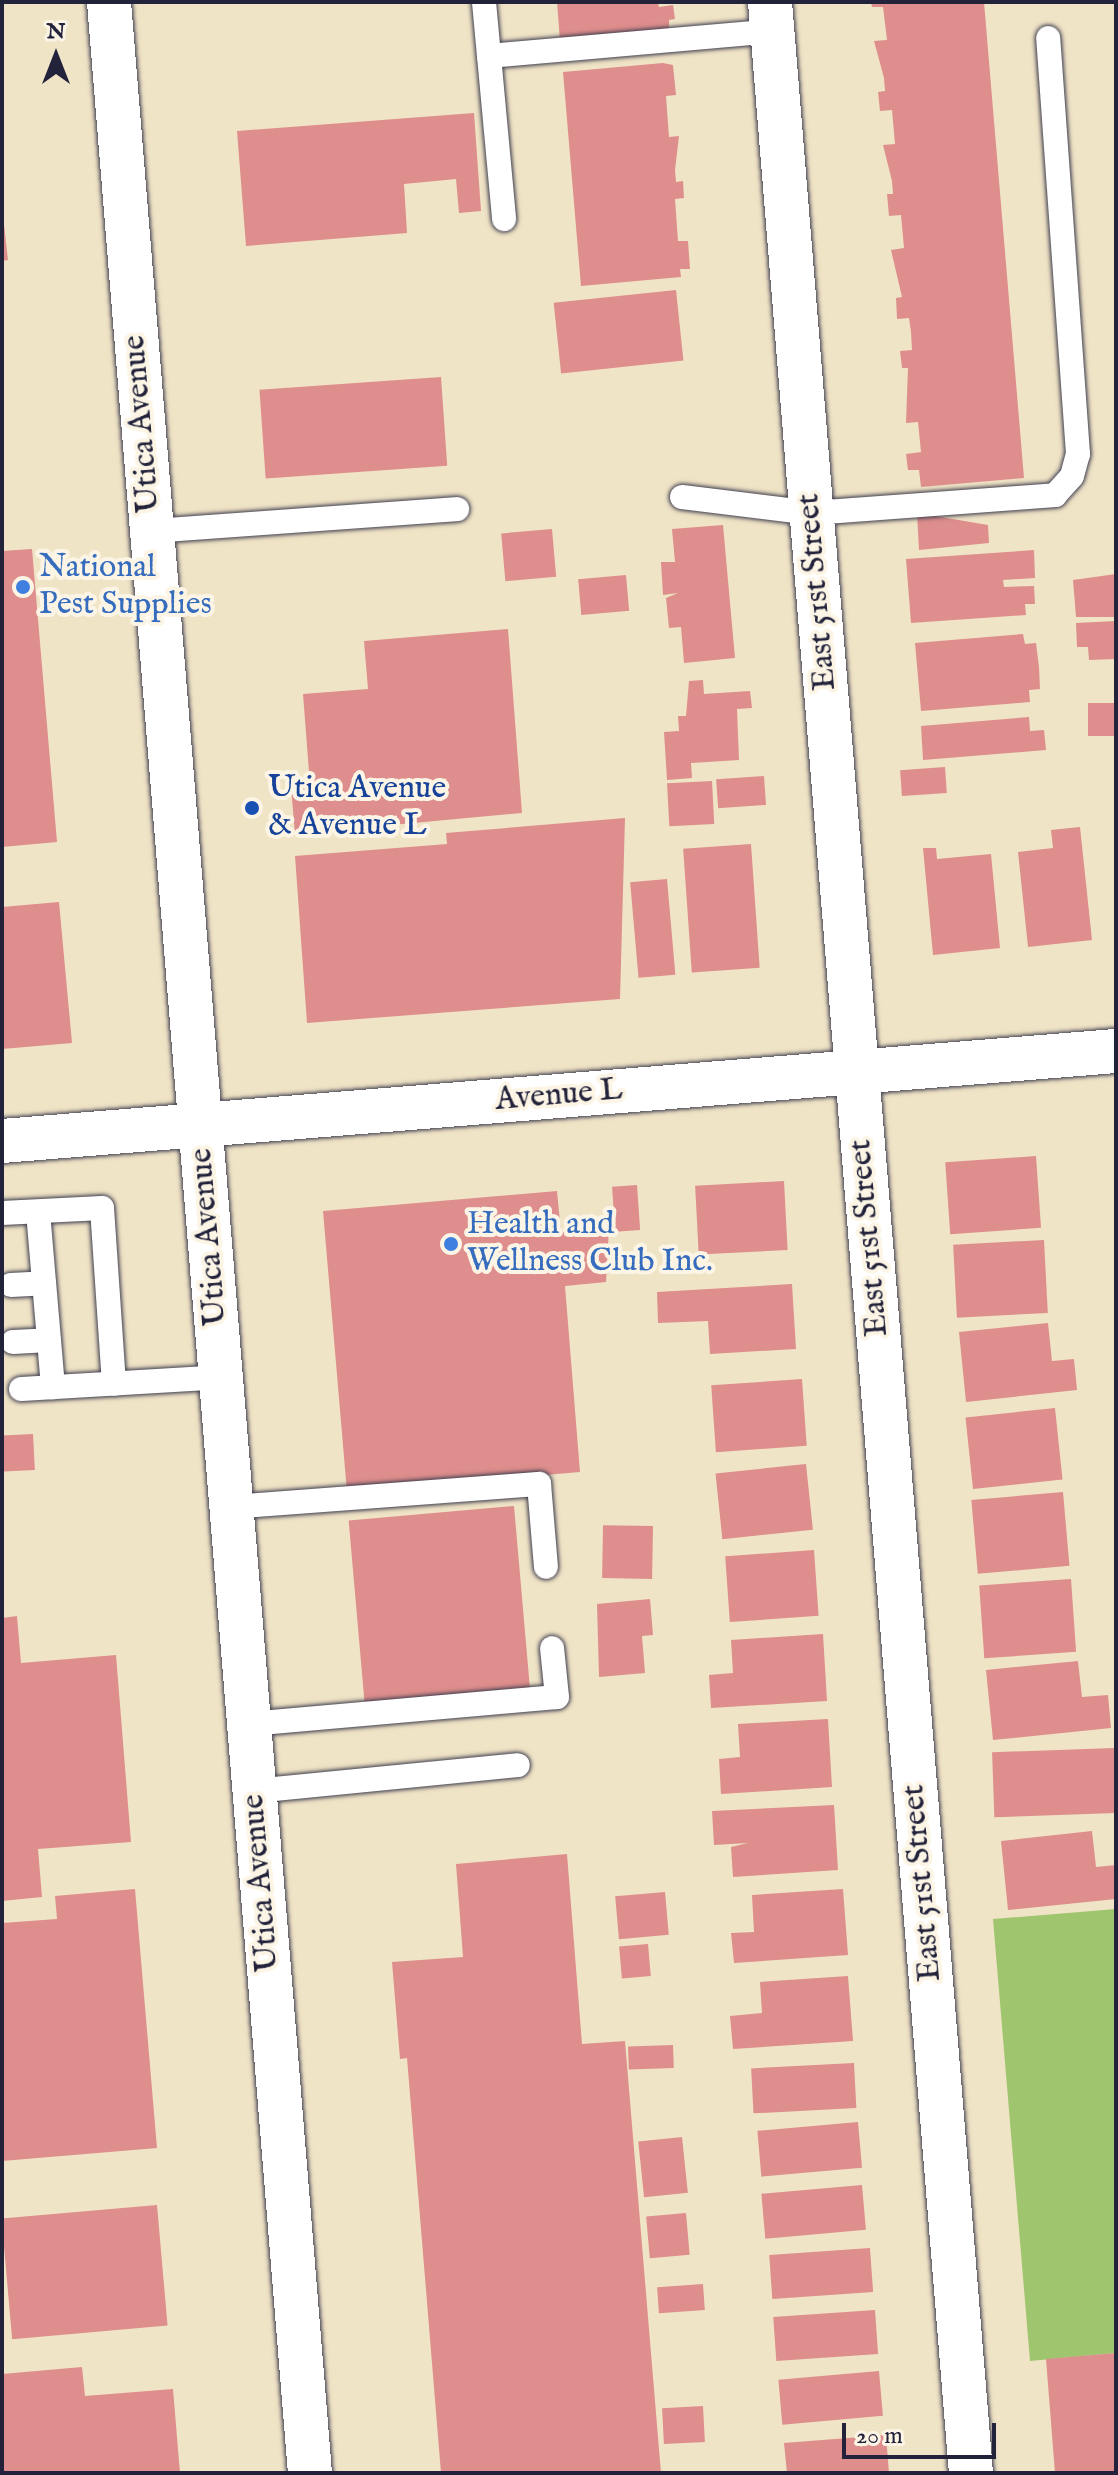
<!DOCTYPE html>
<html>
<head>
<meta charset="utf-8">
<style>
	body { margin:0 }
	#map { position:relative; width:1118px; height:2475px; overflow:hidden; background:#f0e4c6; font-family:"IM FELL English",serif }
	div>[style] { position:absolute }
	.green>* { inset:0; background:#a0c56f }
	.building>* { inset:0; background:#de8e8c; transform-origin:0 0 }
	.roads { filter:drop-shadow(0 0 2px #413f50) drop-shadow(0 0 2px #413f50) }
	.lane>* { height:24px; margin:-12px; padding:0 12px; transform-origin:12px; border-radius:12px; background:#fff }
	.street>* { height:44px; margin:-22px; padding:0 22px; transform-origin:22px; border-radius:22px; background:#fff }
	.secondary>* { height:44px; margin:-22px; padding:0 22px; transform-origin:22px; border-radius:22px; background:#fff }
	.dots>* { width:22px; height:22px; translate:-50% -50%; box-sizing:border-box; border:4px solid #fcf5e5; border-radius:50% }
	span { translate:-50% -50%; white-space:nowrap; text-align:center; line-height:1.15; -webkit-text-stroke:8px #fcf5e5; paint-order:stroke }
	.street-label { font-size:32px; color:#22223b }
	.shop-label { font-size:32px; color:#366cbe }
	.left { translate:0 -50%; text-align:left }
	.transit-label { font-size:32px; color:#164399 }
	.frame { position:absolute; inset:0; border:4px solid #22223b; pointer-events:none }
	.north { position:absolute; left:16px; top:16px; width:80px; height:80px; -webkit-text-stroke:6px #fcf5e5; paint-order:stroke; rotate:0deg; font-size:22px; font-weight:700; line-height:32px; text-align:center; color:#22223b }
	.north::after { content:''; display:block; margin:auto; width:28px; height:36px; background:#22223b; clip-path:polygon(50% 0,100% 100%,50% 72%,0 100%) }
	.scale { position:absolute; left:842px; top:2423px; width:154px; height:36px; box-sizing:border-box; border:4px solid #22223b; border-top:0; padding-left:10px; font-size:24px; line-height:28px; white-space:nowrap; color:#22223b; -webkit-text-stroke:6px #fcf5e5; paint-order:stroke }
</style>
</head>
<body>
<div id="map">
	<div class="green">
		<i style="clip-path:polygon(1116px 1909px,1116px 2353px,1030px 2361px,993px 1919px)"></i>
	</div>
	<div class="building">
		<i style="clip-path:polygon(557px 2px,658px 2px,659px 7px,673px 5px,675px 19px,669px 20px,669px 32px,560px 41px)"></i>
		<i style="clip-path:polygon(871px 2px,984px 2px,1024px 478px,921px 487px,919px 470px,908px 470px,906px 454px,921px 452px,918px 422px,906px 423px,908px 368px,902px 368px,900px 351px,912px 350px,911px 332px,909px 318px,897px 319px,896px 298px,902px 297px,891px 250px,904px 248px,901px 215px,889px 216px,887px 194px,893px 194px,892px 181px,883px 145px,895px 144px,892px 110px,880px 111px,878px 92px,885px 91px,884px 78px,874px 41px,887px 40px,883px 7px,872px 7px)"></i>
		<i style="clip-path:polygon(663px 63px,673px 65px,676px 95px,666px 96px,669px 137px,679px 136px,675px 170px,676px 182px,683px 181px,684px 198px,675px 199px,678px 241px,688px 241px,690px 269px,680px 269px,681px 277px,581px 286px,563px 72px)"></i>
		<i style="clip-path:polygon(474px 113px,481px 211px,459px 213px,456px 179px,404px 184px,407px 233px,246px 246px,237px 131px)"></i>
		<i style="clip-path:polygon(4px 224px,8px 260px,2px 261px,2px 225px)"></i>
		<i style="left:676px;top:290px;width:71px;height:123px;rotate:84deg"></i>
		<i style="left:441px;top:377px;width:89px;height:182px;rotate:86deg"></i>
		<i style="clip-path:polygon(917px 513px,988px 525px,989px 543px,919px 550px)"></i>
		<i style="clip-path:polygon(723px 525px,735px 658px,684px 663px,681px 627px,669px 628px,666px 598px,678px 593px,663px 595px,661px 562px,675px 562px,672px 529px)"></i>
		<i style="left:552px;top:529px;width:48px;height:51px;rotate:85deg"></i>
		<i style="clip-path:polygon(32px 549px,57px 842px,2px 847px,2px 551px)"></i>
		<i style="clip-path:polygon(1034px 550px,1035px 578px,1003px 580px,1004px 587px,1034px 586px,1035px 604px,1025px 604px,1026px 615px,911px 623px,906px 559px)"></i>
		<i style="clip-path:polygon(1116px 574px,1116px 617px,1076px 617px,1073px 580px)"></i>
		<i style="left:626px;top:575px;width:36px;height:48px;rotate:85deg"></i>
		<i style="clip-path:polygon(1116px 621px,1116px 659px,1089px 660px,1088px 647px,1077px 647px,1076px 623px)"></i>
		<i style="clip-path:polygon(508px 629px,522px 813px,295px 834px,291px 787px,310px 785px,303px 694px,368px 689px,364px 641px)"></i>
		<i style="clip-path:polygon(1023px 634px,1025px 644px,1036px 643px,1039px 667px,1040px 689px,1029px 690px,1030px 702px,921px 711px,915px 643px)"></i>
		<i style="clip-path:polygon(703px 680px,704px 694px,750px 691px,752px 708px,737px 709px,739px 760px,691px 763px,692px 778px,667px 780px,664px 732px,679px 731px,678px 716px,686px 716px,689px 681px)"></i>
		<i style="left:1116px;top:703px;width:33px;height:28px;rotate:90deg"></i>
		<i style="clip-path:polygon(1029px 717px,1030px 731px,1044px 730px,1046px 750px,923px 760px,921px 726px)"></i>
		<i style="left:945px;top:767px;width:26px;height:45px;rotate:86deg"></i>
		<i style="left:764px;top:776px;width:29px;height:48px;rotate:86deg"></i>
		<i style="left:712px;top:781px;width:43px;height:45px;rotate:87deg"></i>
		<i style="clip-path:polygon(625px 818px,620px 999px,307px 1023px,295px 856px,447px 844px,446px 833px)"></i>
		<i style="clip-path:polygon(1080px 827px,1092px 940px,1028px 947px,1018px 852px,1053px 848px,1051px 830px)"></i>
		<i style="left:751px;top:844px;width:124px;height:68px;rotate:86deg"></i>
		<i style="clip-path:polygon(923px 848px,936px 848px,937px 859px,991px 854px,1000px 948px,933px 955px)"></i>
		<i style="left:667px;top:879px;width:96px;height:37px;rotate:85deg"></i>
		<i style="clip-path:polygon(59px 902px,72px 1043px,2px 1049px,2px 907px)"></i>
		<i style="left:1036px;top:1156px;width:72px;height:91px;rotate:86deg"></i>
		<i style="left:784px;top:1181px;width:69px;height:89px;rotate:87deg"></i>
		<i style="left:637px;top:1185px;width:45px;height:25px;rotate:86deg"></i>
		<i style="clip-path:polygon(557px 1191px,561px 1232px,609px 1228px,606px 1282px,565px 1286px,580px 1472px,347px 1492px,323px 1211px)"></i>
		<i style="left:1044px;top:1240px;width:73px;height:91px;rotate:87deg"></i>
		<i style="clip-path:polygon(792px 1284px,796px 1349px,710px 1354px,708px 1321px,658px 1323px,657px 1292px)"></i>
		<i style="clip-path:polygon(1048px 1323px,1052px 1361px,1074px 1359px,1077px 1390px,966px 1402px,959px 1332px)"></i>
		<i style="left:802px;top:1379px;width:67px;height:91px;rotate:86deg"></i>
		<i style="left:1055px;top:1408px;width:72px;height:90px;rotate:84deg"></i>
		<i style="left:33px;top:1434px;width:36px;height:31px;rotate:87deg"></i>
		<i style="left:806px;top:1464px;width:66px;height:91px;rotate:84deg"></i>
		<i style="left:1063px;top:1492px;width:74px;height:92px;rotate:85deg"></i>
		<i style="left:514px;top:1506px;width:186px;height:166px;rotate:85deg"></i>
		<i style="left:653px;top:1526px;width:53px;height:50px;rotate:91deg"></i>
		<i style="left:814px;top:1550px;width:66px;height:89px;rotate:86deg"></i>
		<i style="left:1071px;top:1579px;width:73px;height:92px;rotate:86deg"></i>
		<i style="clip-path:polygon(650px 1599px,653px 1635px,642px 1636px,645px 1673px,599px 1677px,597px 1604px)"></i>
		<i style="clip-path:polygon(17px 1616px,21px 1663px,116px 1655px,131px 1842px,38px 1849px,42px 1897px,2px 1901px,2px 1618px)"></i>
		<i style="clip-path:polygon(823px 1634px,827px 1701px,711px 1708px,709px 1675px,733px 1673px,731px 1640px)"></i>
		<i style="clip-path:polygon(1078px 1661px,1082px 1697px,1108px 1695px,1111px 1728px,993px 1740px,986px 1670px)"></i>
		<i style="clip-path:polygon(828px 1719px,832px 1787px,721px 1794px,719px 1759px,740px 1757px,738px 1724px)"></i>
		<i style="left:1114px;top:1748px;width:65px;height:122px;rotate:88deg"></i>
		<i style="clip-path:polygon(834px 1805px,838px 1870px,733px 1877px,731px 1847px,748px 1843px,714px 1845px,712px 1811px)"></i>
		<i style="clip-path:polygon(1092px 1831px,1096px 1867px,1116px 1865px,1116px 1899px,1008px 1910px,1001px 1841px)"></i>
		<i style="clip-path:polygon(567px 1854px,582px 2044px,625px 2041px,661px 2473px,441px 2473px,407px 2058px,400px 2059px,392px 1962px,463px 1957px,456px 1864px)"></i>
		<i style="clip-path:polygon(135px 1889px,157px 2148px,2px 2161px,2px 1923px,57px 1919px,55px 1896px)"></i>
		<i style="clip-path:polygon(843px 1889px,848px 1955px,734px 1963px,731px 1933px,754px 1932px,752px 1895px)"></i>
		<i style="left:665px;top:1892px;width:43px;height:50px;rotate:85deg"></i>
		<i style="left:648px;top:1944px;width:32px;height:29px;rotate:85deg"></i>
		<i style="clip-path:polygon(848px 1976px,853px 2041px,733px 2049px,730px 2016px,762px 2013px,760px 1982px)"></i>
		<i style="left:673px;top:2045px;width:23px;height:45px;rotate:88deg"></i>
		<i style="left:854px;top:2063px;width:45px;height:103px;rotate:87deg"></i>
		<i style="left:858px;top:2122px;width:46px;height:101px;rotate:85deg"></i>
		<i style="left:682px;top:2137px;width:56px;height:44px;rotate:84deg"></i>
		<i style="left:862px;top:2185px;width:45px;height:101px;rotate:85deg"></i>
		<i style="left:157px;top:2205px;width:121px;height:156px;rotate:85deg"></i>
		<i style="left:686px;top:2213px;width:42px;height:40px;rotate:85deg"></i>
		<i style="left:870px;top:2248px;width:44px;height:101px;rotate:86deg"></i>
		<i style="left:703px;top:2284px;width:26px;height:46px;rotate:86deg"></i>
		<i style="left:875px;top:2310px;width:44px;height:102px;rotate:86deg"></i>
		<i style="clip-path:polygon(1116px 2353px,1116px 2473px,1055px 2473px,1046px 2359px)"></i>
		<i style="clip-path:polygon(82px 2367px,85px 2396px,173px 2389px,180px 2473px,2px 2473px,2px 2374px)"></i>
		<i style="left:879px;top:2371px;width:45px;height:101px;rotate:85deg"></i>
		<i style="left:703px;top:2406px;width:36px;height:41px;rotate:87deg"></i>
		<i style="clip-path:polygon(886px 2435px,889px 2473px,787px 2473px,784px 2443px)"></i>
	</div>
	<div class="roads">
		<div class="lane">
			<i style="left:484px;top:2px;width:218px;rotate:84.7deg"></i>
			<i style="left:489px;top:56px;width:285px;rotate:-5deg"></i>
			<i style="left:682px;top:497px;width:131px;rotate:7deg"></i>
			<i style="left:812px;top:513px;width:244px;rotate:-4.2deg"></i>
			<i style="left:1055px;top:495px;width:25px;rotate:-48deg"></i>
			<i style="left:1072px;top:476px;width:23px;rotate:-75deg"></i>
			<i style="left:1078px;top:454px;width:417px;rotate:-94.1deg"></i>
			<i style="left:152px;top:531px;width:306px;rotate:-4.1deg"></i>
			<i style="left:38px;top:1212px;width:176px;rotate:85.1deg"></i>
			<i style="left:2px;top:1213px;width:100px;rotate:-2.9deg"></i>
			<i style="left:102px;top:1208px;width:176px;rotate:86.1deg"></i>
			<i style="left:11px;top:1285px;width:33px;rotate:-3deg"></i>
			<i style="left:13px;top:1342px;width:36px;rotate:-3deg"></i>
			<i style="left:21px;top:1389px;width:200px;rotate:-3.4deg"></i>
			<i style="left:231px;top:1507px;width:309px;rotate:-4.3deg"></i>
			<i style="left:539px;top:1484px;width:83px;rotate:85.2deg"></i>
			<i style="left:249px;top:1724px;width:309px;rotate:-5deg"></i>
			<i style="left:557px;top:1697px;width:49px;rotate:-95.8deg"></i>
			<i style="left:254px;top:1791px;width:265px;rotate:-5.6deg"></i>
		</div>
		<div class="street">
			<i style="left:770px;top:2px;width:2479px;rotate:85.35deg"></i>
			<i style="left:2px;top:1141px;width:1118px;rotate:-4.62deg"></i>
		</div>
		<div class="secondary">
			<i style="left:109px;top:2px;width:2479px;rotate:85.35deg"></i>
		</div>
	</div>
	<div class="dots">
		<i style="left:23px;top:587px;background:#3f7fe0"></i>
		<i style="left:252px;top:808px;background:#1a4fb4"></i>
		<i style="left:451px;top:1244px;background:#3f7fe0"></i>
	</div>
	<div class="street-label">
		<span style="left:143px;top:424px;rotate:-95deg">Utica Avenue</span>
		<span style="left:818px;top:592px;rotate:-95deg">East 51st Street</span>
		<span style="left:559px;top:1096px;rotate:-5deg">Avenue L</span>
		<span style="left:210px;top:1237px;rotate:-95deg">Utica Avenue</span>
		<span style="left:870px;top:1238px;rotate:-95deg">East 51st Street</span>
		<span style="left:262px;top:1883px;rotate:-95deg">Utica Avenue</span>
		<span style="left:923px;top:1883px;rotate:-95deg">East 51st Street</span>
	</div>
	<div class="shop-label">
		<span class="left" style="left:39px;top:587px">National<br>Pest Supplies</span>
		<span class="left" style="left:467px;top:1244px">Health and<br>Wellness Club Inc.</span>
	</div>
	<div class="transit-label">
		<span class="left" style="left:268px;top:808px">Utica Avenue<br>&amp; Avenue L</span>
	</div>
	<div class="frame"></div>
	<div class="north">N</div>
	<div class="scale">20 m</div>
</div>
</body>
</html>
